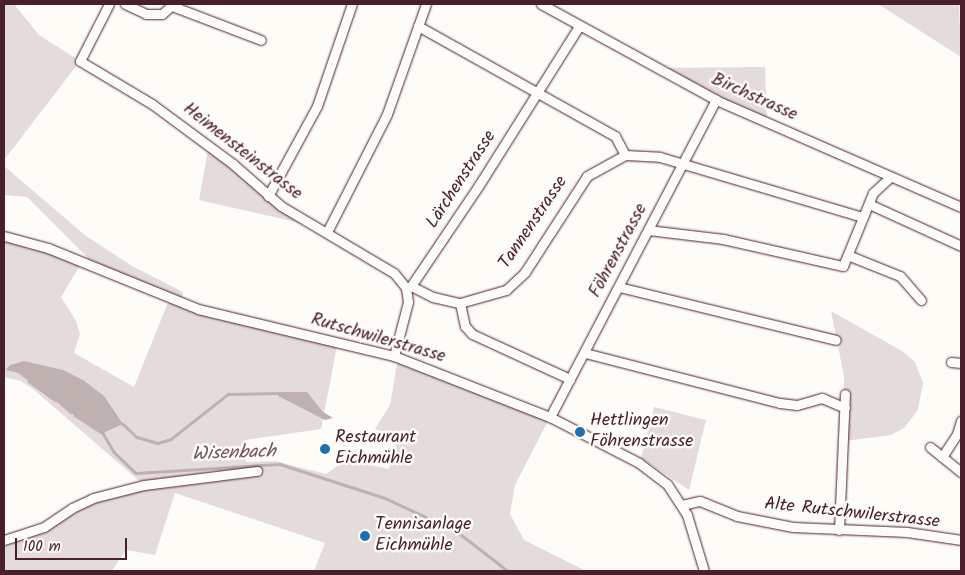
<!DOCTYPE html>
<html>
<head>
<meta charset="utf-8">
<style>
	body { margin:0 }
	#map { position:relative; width:965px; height:575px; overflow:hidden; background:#fdfcf7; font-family:Kalam,sans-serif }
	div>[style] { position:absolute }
	.green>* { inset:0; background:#e3dcda }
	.water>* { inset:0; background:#c0b1b1 }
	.stream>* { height:2.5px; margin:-1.25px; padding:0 1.25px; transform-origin:1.25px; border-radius:1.25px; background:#c0b1b1 }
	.roads { filter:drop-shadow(0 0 1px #4a1f2b) drop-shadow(0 0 1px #4a1f2b) }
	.minor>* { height:9px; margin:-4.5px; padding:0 4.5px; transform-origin:4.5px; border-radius:4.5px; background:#fdfcf7 }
	.dots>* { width:14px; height:14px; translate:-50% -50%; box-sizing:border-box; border:2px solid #fdfcf7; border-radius:50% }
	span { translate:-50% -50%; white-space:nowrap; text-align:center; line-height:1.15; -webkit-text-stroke:5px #fdfcf7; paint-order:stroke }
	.street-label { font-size:18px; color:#4a1f2b }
	.poi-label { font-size:18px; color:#4a1f2b }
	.left { translate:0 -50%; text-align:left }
	.water-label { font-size:19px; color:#73525a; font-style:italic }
	.frame { position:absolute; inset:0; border:5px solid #4a1f2b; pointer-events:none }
	.scale { position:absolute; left:15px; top:538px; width:112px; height:22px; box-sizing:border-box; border:2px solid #4a1f2b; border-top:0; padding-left:6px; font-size:15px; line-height:18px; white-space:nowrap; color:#4a1f2b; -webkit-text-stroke:4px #fdfcf7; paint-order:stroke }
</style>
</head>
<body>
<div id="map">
	<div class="green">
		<i style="clip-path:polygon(4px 4px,14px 4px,39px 35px,80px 61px,4px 160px)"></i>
		<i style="clip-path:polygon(878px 4px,959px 4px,961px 57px)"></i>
		<i style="clip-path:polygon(765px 67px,767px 122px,654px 68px)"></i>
		<i style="clip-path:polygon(209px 145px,268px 196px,318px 227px,199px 200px)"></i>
		<i style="clip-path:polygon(evenodd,4px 166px,86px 236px,132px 266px,183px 292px,181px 304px,338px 341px,321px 429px,245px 440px,246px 462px,275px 461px,326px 474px,346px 460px,389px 469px,398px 437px,375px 429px,390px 405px,398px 358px,550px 417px,515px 485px,510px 514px,524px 540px,586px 571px,314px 571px,325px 543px,175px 493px,155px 555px,126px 550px,112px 571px,4px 571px,4px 540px,24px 535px,72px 508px,144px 485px,33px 389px,21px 381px,4px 377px,4px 236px,82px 262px,61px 297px,76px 321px,80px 334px,74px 353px,134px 387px,169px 300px,90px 266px,90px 260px,27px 197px,4px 195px,4px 166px,289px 392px,307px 392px,321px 417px,278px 396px,289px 392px)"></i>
		<i style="clip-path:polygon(831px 311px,902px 351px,915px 362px,923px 383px,918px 410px,904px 428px,891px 435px,844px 441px,844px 376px)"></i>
		<i style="clip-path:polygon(654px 407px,706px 420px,689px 490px,641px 458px)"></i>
	</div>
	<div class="water">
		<i style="clip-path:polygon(24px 361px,63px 370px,83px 380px,104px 396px,123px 424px,103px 433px,94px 430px,18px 373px,6px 370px,10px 365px)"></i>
		<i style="clip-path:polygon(278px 392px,307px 392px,323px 412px,333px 418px,325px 420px,278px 396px)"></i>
	</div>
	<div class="stream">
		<i style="left:29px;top:381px;width:32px;rotate:36deg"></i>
		<i style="left:62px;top:404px;width:12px;rotate:42deg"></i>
		<i style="left:75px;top:415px;width:33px;rotate:33deg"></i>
		<i style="left:103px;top:433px;width:22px;rotate:60deg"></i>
		<i style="left:114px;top:452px;width:30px;rotate:44deg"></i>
		<i style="left:136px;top:473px;width:144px;rotate:-3.6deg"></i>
		<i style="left:280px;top:464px;width:110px;rotate:17.9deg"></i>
		<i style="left:385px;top:498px;width:29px;rotate:25deg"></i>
		<i style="left:411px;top:510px;width:53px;rotate:25.6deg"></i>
		<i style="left:459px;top:533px;width:62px;rotate:37.8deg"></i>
		<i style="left:123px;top:424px;width:19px;rotate:43deg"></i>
		<i style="left:137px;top:437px;width:22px;rotate:16deg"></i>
		<i style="left:158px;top:443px;width:14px;rotate:-17deg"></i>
		<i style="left:171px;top:439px;width:73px;rotate:-38.3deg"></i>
		<i style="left:228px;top:394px;width:50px;rotate:-1.1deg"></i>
	</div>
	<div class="roads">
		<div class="minor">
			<i style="left:109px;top:4px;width:64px;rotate:117deg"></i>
			<i style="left:80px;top:61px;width:84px;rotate:30.8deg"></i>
			<i style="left:152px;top:104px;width:101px;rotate:36.5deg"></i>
			<i style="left:233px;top:164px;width:64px;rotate:41.2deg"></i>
			<i style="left:281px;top:206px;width:131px;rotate:30.7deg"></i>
			<i style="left:394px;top:273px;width:19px;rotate:51deg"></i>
			<i style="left:125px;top:4px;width:23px;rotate:25deg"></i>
			<i style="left:146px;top:14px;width:16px"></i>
			<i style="left:162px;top:14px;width:15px;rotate:-42deg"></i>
			<i style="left:541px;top:4px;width:200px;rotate:28.7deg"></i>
			<i style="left:716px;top:100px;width:267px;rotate:23.6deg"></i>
			<i style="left:172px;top:6px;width:95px;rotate:20.9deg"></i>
			<i style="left:418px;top:26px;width:226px;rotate:29.2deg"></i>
			<i style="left:615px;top:136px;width:21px;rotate:62deg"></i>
			<i style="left:268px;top:196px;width:102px;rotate:-61.4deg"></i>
			<i style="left:317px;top:106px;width:108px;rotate:-71.1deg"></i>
			<i style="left:869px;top:204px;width:101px;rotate:24.5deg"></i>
			<i style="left:648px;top:230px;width:76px;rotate:6.8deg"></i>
			<i style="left:723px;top:239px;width:123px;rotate:12.7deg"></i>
			<i style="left:843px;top:266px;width:79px;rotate:-67.7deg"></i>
			<i style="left:873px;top:193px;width:23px;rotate:-43deg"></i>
			<i style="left:327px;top:232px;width:132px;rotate:-63deg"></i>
			<i style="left:387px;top:114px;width:117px;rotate:-70.5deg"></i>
			<i style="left:4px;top:236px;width:46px;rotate:15.3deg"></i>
			<i style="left:48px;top:248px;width:162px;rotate:22.1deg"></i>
			<i style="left:198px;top:309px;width:202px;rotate:13.5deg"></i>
			<i style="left:394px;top:356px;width:168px;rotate:21.4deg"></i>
			<i style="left:550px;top:417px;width:100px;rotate:27.3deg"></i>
			<i style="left:639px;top:463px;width:35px;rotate:37deg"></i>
			<i style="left:667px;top:484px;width:37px;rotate:57deg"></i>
			<i style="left:687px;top:515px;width:59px;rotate:73.1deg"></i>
			<i style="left:850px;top:256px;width:54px;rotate:21.8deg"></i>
			<i style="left:900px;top:276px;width:32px;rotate:49deg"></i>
			<i style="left:411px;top:286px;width:25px;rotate:27deg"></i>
			<i style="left:433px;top:297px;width:28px;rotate:13deg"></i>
			<i style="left:460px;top:303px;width:48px;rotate:-15.8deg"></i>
			<i style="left:506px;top:290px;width:26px;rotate:-43deg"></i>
			<i style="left:525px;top:272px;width:114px;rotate:-57.1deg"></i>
			<i style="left:587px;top:176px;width:43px;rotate:-28.9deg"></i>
			<i style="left:625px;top:155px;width:35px;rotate:3deg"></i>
			<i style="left:660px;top:157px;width:211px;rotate:16.5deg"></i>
			<i style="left:619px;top:287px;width:223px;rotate:13.7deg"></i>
			<i style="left:460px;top:303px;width:24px;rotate:78deg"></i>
			<i style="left:465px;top:326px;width:11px;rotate:49deg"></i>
			<i style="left:472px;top:334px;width:108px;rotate:24.7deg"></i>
			<i style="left:585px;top:353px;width:201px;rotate:14.4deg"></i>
			<i style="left:780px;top:403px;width:17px;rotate:7deg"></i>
			<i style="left:797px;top:405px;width:26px;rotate:-16deg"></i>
			<i style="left:822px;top:398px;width:25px;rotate:23deg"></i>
			<i style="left:394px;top:356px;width:56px;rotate:-75.5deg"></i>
			<i style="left:408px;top:302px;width:14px;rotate:-98deg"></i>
			<i style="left:406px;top:288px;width:5px;rotate:-22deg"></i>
			<i style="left:411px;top:286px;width:122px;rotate:-56deg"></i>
			<i style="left:479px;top:185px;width:188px;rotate:-57.8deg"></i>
			<i style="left:951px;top:362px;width:10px;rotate:6deg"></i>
			<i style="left:550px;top:417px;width:358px;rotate:-62.4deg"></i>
			<i style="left:930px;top:447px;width:40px;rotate:39deg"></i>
			<i style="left:942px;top:457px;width:27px;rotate:-57deg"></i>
			<i style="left:957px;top:434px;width:14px;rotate:-73deg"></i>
			<i style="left:682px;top:505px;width:18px;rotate:-13deg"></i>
			<i style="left:700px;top:501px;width:40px;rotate:22deg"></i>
			<i style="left:737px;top:516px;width:57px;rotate:11.1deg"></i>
			<i style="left:793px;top:527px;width:114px;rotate:2.5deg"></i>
			<i style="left:907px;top:532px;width:55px;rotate:8.4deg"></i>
			<i style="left:839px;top:530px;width:136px;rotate:-87.5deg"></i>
			<i style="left:4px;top:540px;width:42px;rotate:-18deg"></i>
			<i style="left:44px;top:527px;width:34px;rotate:-34deg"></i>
			<i style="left:72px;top:508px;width:23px;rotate:-25deg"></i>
			<i style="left:93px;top:498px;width:53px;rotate:-14.3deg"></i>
			<i style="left:144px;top:485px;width:114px;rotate:-7.1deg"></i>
		</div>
	</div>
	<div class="dots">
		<i style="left:580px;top:432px;background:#1f6fb2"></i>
		<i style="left:325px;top:449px;background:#1f6fb2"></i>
		<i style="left:365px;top:536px;background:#1f6fb2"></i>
	</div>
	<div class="street-label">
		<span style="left:754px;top:98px;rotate:24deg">Birchstrasse</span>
		<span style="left:242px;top:152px;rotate:38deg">Heimensteinstrasse</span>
		<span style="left:462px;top:180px;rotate:-57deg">Lärchenstrasse</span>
		<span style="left:534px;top:223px;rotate:-56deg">Tannenstrasse</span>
		<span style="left:619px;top:251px;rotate:-62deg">Föhrenstrasse</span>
		<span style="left:378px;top:339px;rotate:16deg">Rutschwilerstrasse</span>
		<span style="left:852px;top:514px;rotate:6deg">Alte Rutschwilerstrasse</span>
	</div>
	<div class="poi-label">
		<span class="left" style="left:590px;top:432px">Hettlingen<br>Föhrenstrasse</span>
		<span class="left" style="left:335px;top:449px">Restaurant<br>Eichmühle</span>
		<span class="left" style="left:375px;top:536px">Tennisanlage<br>Eichmühle</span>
	</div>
	<div class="water-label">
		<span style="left:234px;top:454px;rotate:-2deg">Wisenbach</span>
	</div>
	<div class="frame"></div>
	<div class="scale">100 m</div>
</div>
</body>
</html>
